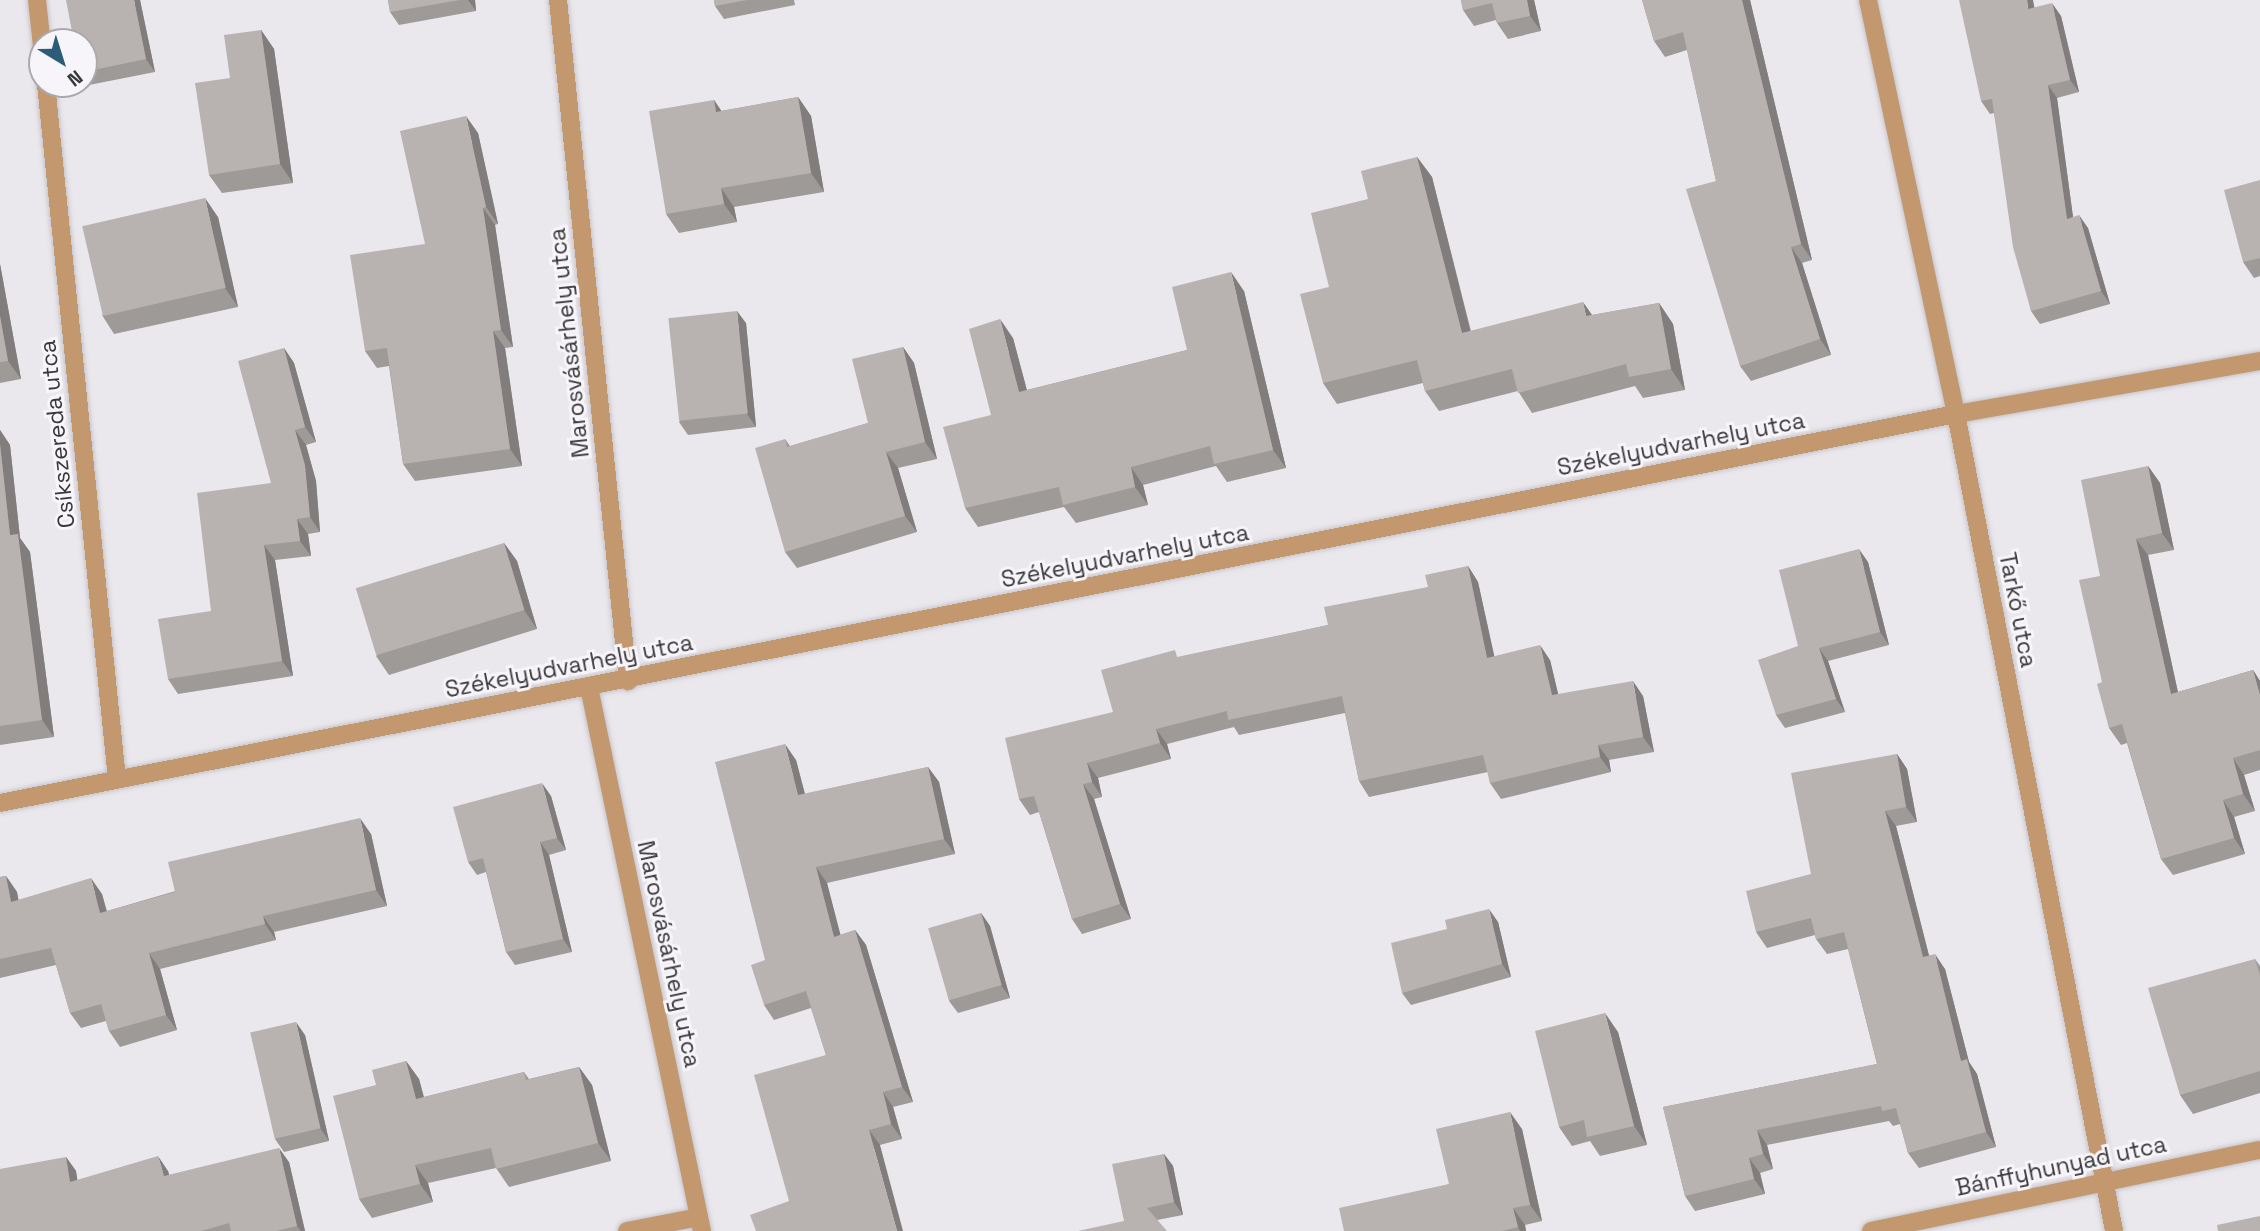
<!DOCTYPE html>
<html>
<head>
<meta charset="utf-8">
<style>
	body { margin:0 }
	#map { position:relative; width:2260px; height:1231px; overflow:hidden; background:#eae8ed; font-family:"Space Grotesk",sans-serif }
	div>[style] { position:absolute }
	.roads { filter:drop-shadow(0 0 2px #c6c5c9) drop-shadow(0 0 2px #c6c5c9) }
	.minor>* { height:18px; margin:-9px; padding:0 9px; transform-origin:9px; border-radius:9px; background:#c3986f }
	.wall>* { inset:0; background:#9e9a98 }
	.shaded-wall>* { inset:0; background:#817d7c }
	.building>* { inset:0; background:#b8b3b1; transform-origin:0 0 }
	span { translate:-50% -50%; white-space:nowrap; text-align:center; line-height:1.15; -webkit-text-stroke:6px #f7f5fa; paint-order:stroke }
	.street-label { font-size:23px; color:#383739 }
	.north { position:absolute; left:28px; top:28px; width:70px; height:70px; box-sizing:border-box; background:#f7f5fa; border:2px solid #aba9ad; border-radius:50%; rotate:142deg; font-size:19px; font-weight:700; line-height:28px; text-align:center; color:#383739 }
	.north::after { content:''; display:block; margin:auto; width:24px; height:32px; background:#2b5d7a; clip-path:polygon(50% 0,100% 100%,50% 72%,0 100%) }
</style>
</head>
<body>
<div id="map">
	<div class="roads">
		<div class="minor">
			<i style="left:37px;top:0;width:46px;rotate:83.8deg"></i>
			<i style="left:558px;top:0;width:685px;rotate:84.13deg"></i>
			<i style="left:1868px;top:0;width:423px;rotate:78deg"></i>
			<i style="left:1956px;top:414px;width:832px;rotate:79.05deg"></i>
			<i style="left:46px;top:84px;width:699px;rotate:84.17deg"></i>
			<i style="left:589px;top:687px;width:556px;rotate:78.27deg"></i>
			<i style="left:0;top:803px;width:1994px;rotate:-11.25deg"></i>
			<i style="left:1956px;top:414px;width:309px;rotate:-9.9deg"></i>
			<i style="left:627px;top:1231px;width:73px;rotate:-11deg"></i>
			<i style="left:1871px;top:1231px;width:397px;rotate:-11.8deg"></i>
		</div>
	</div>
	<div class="wall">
		<i style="clip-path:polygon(140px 0,155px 72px,89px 85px,84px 77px,84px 42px)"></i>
		<i style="clip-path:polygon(388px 0,475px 0,476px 11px,399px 25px,390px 12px)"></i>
		<i style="clip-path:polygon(714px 0,794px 0,795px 5px,724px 19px,715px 6px)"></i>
		<i style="clip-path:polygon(1461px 0,1534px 0,1541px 31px,1508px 39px,1497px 23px,1496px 20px,1474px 26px,1463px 10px)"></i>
		<i style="clip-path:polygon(1642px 0,1750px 0,1812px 260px,1802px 263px,1831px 355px,1751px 381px,1740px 366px,1716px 181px,1687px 50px,1665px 57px,1654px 41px)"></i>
		<i style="clip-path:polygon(2035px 7px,2061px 16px,2079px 92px,2057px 98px,2073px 217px,2088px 228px,2110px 304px,2040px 324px,2031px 311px,1994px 113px,1990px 114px,1981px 101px)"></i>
		<i style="clip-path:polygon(261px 30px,274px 49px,293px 183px,222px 193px,209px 175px,230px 78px)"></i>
		<i style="clip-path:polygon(798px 97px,811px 116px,824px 192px,734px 207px,737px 222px,679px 233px,666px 214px,714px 100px,721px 111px)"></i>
		<i style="clip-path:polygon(478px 133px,498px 224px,495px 225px,513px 347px,505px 348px,522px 466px,415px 481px,403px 464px,389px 366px,377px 368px,365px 351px,425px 244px)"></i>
		<i style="clip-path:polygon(1417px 157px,1432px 177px,1471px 331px,1592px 315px,1659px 303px,1673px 324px,1685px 390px,1643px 398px,1635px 386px,1532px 413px,1518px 391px,1439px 411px,1425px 391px,1423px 383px,1337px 404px,1323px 383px,1329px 287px,1368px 199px)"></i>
		<i style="clip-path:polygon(2260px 180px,2260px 276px,2254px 278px,2243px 262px)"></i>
		<i style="clip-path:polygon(218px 217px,238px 307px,114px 334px,102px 315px)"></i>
		<i style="clip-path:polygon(0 264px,21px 379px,0 383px)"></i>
		<i style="clip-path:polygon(1244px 291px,1286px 468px,1227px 482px,1216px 466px,1143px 485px,1148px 505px,1076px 523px,1064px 507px,978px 527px,965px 508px,1013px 338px,1027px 390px,1187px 350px)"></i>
		<i style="clip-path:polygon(746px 323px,756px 427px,688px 435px,679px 422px)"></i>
		<i style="clip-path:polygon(903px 347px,914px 363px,937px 459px,898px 468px,917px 532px,797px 568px,785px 552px,785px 439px,790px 446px,868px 423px)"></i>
		<i style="clip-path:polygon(284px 348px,294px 363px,316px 442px,306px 445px,316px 481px,320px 532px,308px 534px,311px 556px,275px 560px,293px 676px,178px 694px,168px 679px,211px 611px,271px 483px)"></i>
		<i style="clip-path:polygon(0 430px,10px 445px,20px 538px,30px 552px,54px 737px,0 745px)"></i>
		<i style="clip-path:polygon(2148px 466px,2160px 483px,2174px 550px,2148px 555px,2178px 692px,2253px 670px,2260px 681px,2260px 770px,2244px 775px,2255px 811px,2234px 817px,2245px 854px,2173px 875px,2161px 859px,2127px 743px,2121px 745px,2109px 728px,2102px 682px,2100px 576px)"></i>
		<i style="clip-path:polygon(504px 543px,517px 561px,537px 629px,389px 675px,376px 656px)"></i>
		<i style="clip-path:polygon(1868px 562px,1889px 645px,1828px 661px,1845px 712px,1785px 728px,1776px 715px,1798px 646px)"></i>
		<i style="clip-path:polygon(1468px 566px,1478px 582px,1494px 656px,1550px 660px,1558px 694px,1643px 696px,1654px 752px,1609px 760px,1611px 772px,1501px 799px,1490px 783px,1488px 772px,1369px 797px,1359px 781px,1345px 713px,1239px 735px,1234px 727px,1167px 744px,1171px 759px,1098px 778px,1102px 797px,1094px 799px,1131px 919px,1082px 934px,1072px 919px,1039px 812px,1030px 815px,1019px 799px,1113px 712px,1180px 657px,1328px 625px,1428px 587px)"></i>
		<i style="clip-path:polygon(1897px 754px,1907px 769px,1917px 822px,1896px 826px,1929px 955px,1945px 969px,1969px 1062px,1977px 1074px,1996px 1147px,1919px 1168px,1908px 1153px,1900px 1124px,1893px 1126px,1889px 1121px,1767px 1145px,1773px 1169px,1760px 1173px,1765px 1194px,1695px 1211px,1685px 1196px,1663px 1107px,1877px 1064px,1848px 949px,1827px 954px,1816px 939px,1815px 935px,1767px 948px,1756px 932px,1811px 874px)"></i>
		<i style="clip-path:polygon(796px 760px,805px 794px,928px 767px,939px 782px,955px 854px,827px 883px,840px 935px,855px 930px,866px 945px,913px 1102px,893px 1107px,902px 1139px,880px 1145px,789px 1201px,826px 1055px,811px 1008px,774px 1020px,764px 1005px,765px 960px)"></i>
		<i style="clip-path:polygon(551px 796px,566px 850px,549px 855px,572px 952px,515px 965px,506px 952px,486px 872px,477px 875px,468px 862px)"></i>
		<i style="clip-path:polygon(371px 834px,387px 906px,274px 932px,276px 940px,160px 969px,177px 1030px,120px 1047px,109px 1031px,106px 1021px,81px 1028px,70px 1013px,56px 965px,0 978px,0 877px,6px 876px,17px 892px,18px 900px,102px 894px,107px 911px)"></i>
		<i style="clip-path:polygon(981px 913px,990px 926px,1010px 998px,958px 1013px,949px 1001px)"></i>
		<i style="clip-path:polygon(1498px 922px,1511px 977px,1411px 1005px,1402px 993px,1447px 929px)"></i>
		<i style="clip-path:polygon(2255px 959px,2260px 966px,2260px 1093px,2193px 1114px,2180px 1095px)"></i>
		<i style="clip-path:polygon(1618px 1032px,1647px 1145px,1600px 1156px,1590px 1141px,1572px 1146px,1559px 1127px)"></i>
		<i style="clip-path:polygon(305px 1035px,329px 1141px,284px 1152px,275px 1139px)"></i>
		<i style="clip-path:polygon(406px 1061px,419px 1079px,424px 1097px,524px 1072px,529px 1079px,579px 1067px,592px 1085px,611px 1161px,509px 1187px,496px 1168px,428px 1183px,433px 1202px,372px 1218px,359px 1199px,376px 1085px)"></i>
		<i style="clip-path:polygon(1522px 1129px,1542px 1221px,1525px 1225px,1526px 1231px,1344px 1231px,1449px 1184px)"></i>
		<i style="clip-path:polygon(1164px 1154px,1173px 1166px,1183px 1215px,1157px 1220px,1124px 1221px)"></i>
		<i style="clip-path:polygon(66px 1157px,76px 1171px,77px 1180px,168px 1171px,169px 1175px,289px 1162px,305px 1231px,0 1231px)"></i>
	</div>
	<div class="shaded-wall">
		<i style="clip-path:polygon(134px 0,140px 0,155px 72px,146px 59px)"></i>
		<i style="clip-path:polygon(468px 0,475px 0,476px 11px)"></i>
		<i style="clip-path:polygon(1527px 0,1534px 0,1541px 31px,1530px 16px)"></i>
		<i style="clip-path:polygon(1742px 0,1750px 0,1812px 260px,1801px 244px)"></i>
		<i style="clip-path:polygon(2027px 0,2033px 0,2037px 21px,2028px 9px)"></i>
		<i style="clip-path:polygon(2052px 3px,2061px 16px,2079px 92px,2070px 80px)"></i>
		<i style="clip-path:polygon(261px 30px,274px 49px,293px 183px,280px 164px)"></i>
		<i style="clip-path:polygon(2048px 85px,2057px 98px,2075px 232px,2067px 219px)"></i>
		<i style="clip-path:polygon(798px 97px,811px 116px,824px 192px,811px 173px)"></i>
		<i style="clip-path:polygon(714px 100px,727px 119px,716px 112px)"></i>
		<i style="clip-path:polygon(466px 116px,478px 133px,498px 224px,486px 207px)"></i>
		<i style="clip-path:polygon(1417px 157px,1432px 177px,1476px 354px,1462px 333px)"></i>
		<i style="clip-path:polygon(721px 188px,734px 207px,737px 222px,724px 204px)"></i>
		<i style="clip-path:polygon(205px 198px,218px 217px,238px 307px,225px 288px)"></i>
		<i style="clip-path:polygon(483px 208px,495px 225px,513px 347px,501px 330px)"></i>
		<i style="clip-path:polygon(2079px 215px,2088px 228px,2110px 304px,2101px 291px)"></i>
		<i style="clip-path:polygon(1791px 247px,1802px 263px,1831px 355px,1820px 339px)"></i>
		<i style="clip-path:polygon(0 264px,21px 379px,8px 361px,0 316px)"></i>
		<i style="clip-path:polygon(1231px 272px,1244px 291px,1286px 468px,1273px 450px)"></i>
		<i style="clip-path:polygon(1583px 302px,1597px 322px,1586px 316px)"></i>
		<i style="clip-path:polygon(1659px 303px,1673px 324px,1685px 390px,1671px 369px)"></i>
		<i style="clip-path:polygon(737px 311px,746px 323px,756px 427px,747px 414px)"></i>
		<i style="clip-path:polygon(1000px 319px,1013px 338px,1032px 410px,1019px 392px)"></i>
		<i style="clip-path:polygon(493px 331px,505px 348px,522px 466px,510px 449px)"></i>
		<i style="clip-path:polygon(903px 347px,914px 363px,937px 459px,925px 442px)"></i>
		<i style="clip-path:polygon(284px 348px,294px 363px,316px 442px,305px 427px)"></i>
		<i style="clip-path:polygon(0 430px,10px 445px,20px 538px,30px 552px,54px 737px,42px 720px,10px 535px,0 444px)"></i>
		<i style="clip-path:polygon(295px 430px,306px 445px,316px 481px,320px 532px,310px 517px)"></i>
		<i style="clip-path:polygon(886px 452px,898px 468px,917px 532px,905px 516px)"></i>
		<i style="clip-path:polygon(2148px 466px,2160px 483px,2174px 550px,2162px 533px)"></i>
		<i style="clip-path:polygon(1131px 467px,1143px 485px,1148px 505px,1135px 487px)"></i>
		<i style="clip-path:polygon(297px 519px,308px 534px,311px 556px,300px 541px)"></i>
		<i style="clip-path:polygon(2136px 539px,2148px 555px,2182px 711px,2171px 694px)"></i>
		<i style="clip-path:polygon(504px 543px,517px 561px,537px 629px,524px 610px)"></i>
		<i style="clip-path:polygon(264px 545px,275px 560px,293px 676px,282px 661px)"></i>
		<i style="clip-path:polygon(1859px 549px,1868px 562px,1889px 645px,1880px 632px)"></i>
		<i style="clip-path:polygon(1468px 566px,1478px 582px,1498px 673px,1487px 658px)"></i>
		<i style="clip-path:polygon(1540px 645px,1550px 660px,1562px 710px,1552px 695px)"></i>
		<i style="clip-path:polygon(1819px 648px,1828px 661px,1845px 712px,1836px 699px)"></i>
		<i style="clip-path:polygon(2253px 670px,2260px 681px,2260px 695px)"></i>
		<i style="clip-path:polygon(1633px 681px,1643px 696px,1654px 752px,1643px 737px)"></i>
		<i style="clip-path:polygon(1156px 729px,1167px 744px,1171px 759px,1160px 743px)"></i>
		<i style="clip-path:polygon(785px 744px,796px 760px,809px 810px,798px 795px)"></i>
		<i style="clip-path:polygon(1598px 745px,1609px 760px,1611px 772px,1600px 757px)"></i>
		<i style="clip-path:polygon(1897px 754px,1907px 769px,1917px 822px,1906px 807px)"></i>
		<i style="clip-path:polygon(2233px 758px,2244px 775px,2255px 811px,2243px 794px)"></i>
		<i style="clip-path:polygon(1087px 763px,1098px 778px,1102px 797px,1092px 782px)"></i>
		<i style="clip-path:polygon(928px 767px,939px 782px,955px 854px,944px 839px)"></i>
		<i style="clip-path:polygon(542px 783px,551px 796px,566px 850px,557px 838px)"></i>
		<i style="clip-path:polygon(1083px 784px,1094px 799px,1131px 919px,1120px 904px)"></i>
		<i style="clip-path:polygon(2223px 800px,2234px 817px,2245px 854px,2234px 838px)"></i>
		<i style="clip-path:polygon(1885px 811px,1896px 826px,1933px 972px,1923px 957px)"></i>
		<i style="clip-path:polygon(360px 818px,371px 834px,387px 906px,376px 890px)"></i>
		<i style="clip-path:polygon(540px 842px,549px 855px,572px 952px,563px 939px)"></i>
		<i style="clip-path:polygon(816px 867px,827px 883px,845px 952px,834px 937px)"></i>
		<i style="clip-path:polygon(6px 876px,17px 892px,22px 917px,11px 902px)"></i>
		<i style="clip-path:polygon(91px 878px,102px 894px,111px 929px,100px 913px)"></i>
		<i style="clip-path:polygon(1489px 909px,1498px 922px,1511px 977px,1502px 964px)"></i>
		<i style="clip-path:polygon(981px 913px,990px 926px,1010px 998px,1001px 985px)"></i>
		<i style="clip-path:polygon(263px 916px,274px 932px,276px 940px,265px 924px)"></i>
		<i style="clip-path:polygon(855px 930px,866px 945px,913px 1102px,902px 1087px)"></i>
		<i style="clip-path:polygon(149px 953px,160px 969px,177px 1030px,166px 1015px)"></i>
		<i style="clip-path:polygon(1935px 954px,1945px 969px,1969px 1062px,1977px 1074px,1996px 1147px,1986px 1132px,1961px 1061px)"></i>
		<i style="clip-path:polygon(1605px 1013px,1618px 1032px,1647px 1145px,1634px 1126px)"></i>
		<i style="clip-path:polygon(296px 1022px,305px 1035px,329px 1141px,320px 1128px)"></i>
		<i style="clip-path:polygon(406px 1061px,419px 1079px,429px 1118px,416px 1099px)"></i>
		<i style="clip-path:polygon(579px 1067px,592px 1085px,611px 1161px,598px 1143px)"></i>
		<i style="clip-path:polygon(883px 1092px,893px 1107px,902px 1139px,891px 1124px)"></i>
		<i style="clip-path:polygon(1510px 1112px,1522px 1129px,1542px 1221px,1530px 1205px)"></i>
		<i style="clip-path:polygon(869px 1130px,880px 1145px,903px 1231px,897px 1231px)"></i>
		<i style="clip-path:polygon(1757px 1130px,1767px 1145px,1773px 1169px,1763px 1154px)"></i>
		<i style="clip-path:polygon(279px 1148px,289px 1162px,305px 1231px,301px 1231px,297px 1226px)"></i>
		<i style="clip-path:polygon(1164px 1154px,1173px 1166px,1183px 1215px,1174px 1202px)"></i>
		<i style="clip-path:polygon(158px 1156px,168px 1171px,174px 1191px,164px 1176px)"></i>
		<i style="clip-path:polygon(66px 1157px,76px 1171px,80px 1197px,70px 1182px)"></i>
		<i style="clip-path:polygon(1749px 1158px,1760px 1173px,1765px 1194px,1754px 1179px)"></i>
		<i style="clip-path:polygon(415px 1165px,428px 1183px,433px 1202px,420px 1184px)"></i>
		<i style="clip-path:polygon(1513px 1208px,1525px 1225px,1526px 1231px,1520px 1231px,1518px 1227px)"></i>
	</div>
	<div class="building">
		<i style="clip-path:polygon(66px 0,134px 0,146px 59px,84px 72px,84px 42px,74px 42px)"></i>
		<i style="clip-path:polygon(388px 0,460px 0,390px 12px)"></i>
		<i style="clip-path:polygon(714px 0,747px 0,715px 6px)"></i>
		<i style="clip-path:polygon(1461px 0,1527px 0,1530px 16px,1497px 23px,1492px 3px,1463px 10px)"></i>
		<i style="clip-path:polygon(1642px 0,1742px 0,1801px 244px,1791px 247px,1820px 339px,1740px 366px,1686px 189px,1716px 181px,1683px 32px,1654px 41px)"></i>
		<i style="clip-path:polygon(1959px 0,2027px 0,2028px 9px,2052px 3px,2070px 80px,2048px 85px,2067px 219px,2079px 215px,2101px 291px,2031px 311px,2013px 247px,1992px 99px,1981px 101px)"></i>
		<i style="clip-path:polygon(261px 30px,280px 164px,209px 175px,195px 83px,230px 78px,224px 35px)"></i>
		<i style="clip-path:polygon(798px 97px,811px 173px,721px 188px,724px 204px,666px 214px,649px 111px,714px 100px,716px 112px)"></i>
		<i style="clip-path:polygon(466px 116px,486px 207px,483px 208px,501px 330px,493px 331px,510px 449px,403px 464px,387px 348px,365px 351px,350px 255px,425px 244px,400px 131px)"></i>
		<i style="clip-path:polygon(1417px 157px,1462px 333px,1583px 302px,1586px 316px,1659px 303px,1671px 369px,1629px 377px,1626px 364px,1518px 393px,1512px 369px,1425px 391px,1417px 360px,1323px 383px,1300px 294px,1329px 287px,1311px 213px,1368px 199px,1361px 171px)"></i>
		<i style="clip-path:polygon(2260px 180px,2260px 258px,2243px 262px,2224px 190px)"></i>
		<i style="left:205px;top:198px;width:92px;height:126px;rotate:77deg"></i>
		<i style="clip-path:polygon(1231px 272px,1273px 450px,1214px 464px,1210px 446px,1131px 467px,1135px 487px,1063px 505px,1059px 487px,965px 508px,943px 427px,991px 415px,969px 329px,1000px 319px,1019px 392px,1187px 350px,1172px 287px)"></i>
		<i style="left:737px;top:311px;width:103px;height:69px;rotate:84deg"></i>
		<i style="clip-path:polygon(0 316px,8px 361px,0 362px)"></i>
		<i style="clip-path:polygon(903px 347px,925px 442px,886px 452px,905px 516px,785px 552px,755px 448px,785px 439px,787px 447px,868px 423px,852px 359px)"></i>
		<i style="clip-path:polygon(284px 348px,305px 427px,295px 430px,305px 465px,310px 517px,297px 519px,300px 541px,264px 545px,282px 661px,168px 679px,158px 619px,211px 611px,197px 493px,271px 483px,238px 361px)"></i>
		<i style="clip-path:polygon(0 444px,10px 535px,18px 534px,42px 720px,0 726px)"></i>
		<i style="clip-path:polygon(2148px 466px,2162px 533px,2136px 539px,2171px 694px,2253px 670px,2260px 695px,2260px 750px,2233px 758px,2243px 794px,2223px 800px,2234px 838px,2161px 859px,2122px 724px,2109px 728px,2097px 684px,2102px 682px,2079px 580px,2100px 576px,2081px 480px)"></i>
		<i style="left:504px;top:543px;width:70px;height:155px;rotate:73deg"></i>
		<i style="clip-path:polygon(1859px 549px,1880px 632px,1819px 648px,1836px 699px,1776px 715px,1758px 660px,1798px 646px,1779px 570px)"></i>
		<i style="clip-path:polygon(1468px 566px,1487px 658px,1540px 645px,1552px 695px,1633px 681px,1643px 737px,1598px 745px,1600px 757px,1490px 783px,1483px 755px,1359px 781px,1342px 696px,1228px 720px,1227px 711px,1156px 729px,1160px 743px,1087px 763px,1092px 782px,1083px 784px,1120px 904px,1072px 919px,1034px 796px,1019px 799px,1005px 738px,1113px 712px,1101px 670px,1175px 650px,1177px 657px,1328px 625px,1324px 607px,1428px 587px,1425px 575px)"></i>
		<i style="clip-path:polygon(785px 744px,798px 795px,928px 767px,944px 839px,816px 867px,834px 937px,855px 930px,902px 1087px,883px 1092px,891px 1124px,869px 1130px,897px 1231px,756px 1231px,750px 1215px,789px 1201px,754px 1075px,826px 1055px,806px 991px,764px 1005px,751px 965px,765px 960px,715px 762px)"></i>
		<i style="clip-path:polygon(1897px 754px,1906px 807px,1885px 811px,1923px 957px,1935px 954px,1961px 1061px,1967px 1059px,1986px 1132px,1908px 1153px,1896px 1108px,1882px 1111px,1881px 1106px,1757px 1130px,1763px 1154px,1749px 1158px,1754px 1179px,1685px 1196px,1663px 1107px,1877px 1064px,1844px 932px,1816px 939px,1811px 918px,1756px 932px,1746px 891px,1811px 874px,1791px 773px)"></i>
		<i style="clip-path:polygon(542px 783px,557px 838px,540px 842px,563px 939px,506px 952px,483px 858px,468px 862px,453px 807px)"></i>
		<i style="clip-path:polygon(360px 818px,376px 890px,263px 916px,265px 924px,149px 953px,166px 1015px,109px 1031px,101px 1004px,70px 1013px,51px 948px,0 959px,0 877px,6px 876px,11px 902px,91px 878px,100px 913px,175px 892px,168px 862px)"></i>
		<i style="clip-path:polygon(1489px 909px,1502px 964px,1402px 993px,1391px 943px,1447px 929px,1445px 920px)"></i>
		<i style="left:981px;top:913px;width:75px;height:55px;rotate:74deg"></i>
		<i style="clip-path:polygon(2255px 959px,2260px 975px,2260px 1071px,2180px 1095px,2148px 988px)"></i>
		<i style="clip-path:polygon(1605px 1013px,1634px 1126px,1587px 1137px,1584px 1120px,1559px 1127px,1535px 1031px)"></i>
		<i style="left:296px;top:1022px;width:109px;height:47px;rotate:77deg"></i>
		<i style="clip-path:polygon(406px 1061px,416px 1099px,524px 1072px,526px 1080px,579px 1067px,598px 1143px,496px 1169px,491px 1148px,415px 1165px,420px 1184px,359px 1199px,333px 1096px,376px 1085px,372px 1070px)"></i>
		<i style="clip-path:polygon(1510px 1112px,1530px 1205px,1513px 1208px,1518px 1227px,1502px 1231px,1344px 1231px,1339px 1208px,1449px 1184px,1436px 1129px)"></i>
		<i style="clip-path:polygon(279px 1148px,297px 1226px,276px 1231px,231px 1231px,229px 1223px,201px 1231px,0 1231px,0 1169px,66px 1157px,70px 1182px,158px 1156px,164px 1176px)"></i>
		<i style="clip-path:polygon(1164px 1154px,1174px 1202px,1147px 1208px,1167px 1231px,1078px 1231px,1124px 1221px,1112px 1164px)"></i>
		<i style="clip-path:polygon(2260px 1216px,2260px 1231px,2218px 1231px,2217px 1225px)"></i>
	</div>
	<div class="street-label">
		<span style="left:569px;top:343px;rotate:-96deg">Marosvásárhely utca</span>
		<span style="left:57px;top:434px;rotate:-96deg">Csíkszereda utca</span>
		<span style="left:1681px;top:444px;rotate:-11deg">Székelyudvarhely utca</span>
		<span style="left:1125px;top:556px;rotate:-11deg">Székelyudvarhely utca</span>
		<span style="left:2018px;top:610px;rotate:79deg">Tarkő utca</span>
		<span style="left:569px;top:666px;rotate:-11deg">Székelyudvarhely utca</span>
		<span style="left:669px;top:954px;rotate:78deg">Marosvásárhely utca</span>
		<span style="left:2061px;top:1166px;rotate:-12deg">Bánffyhunyad utca</span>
	</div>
	<div class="north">N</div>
</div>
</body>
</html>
